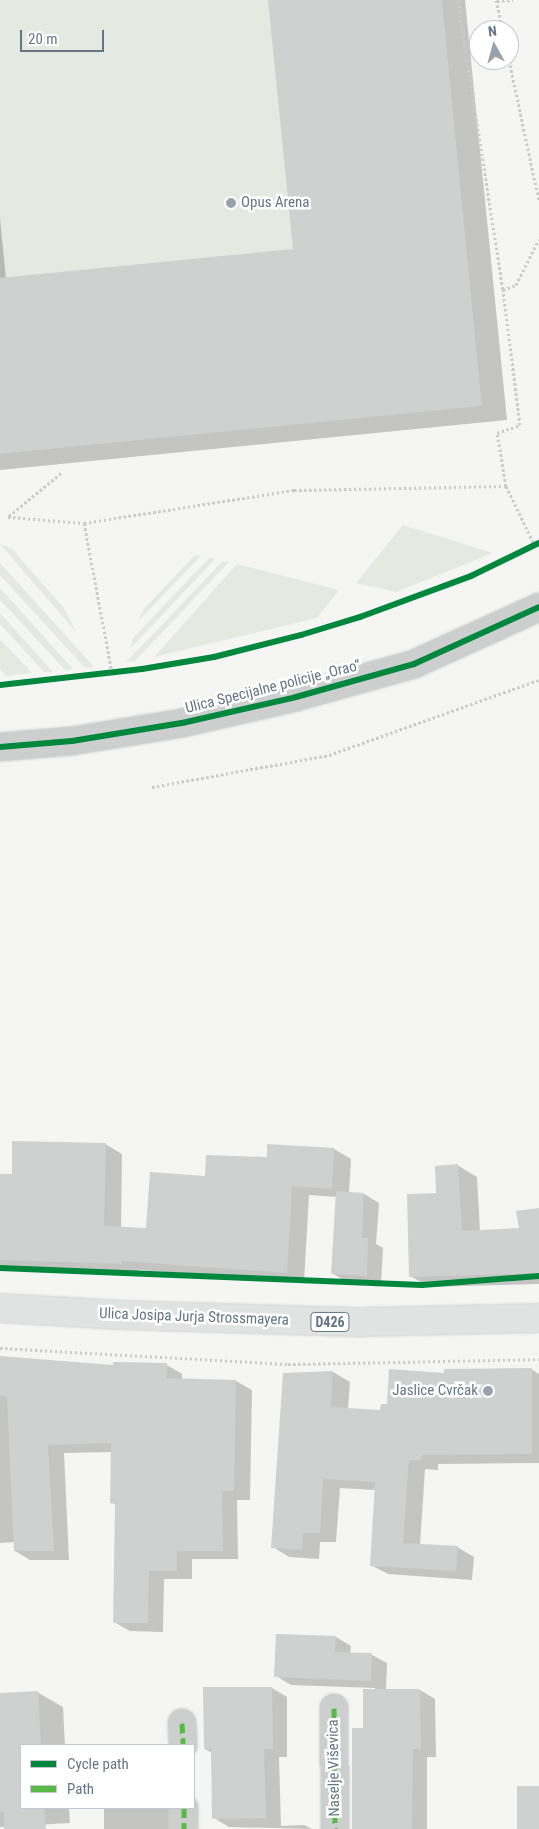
<!DOCTYPE html>
<html>
<head>
<meta charset="utf-8">
<style>
	body { margin:0 }
	#map { position:relative; width:539px; height:1829px; overflow:hidden; background:#f5f6f4; font-family:"Roboto Condensed",sans-serif }
	div>[style] { position:absolute }
	.green>* { inset:0; background:#e4e9e2 }
	.shadow>* { inset:0; background:#0003; transform-origin:0 0 }
	.building>* { inset:0; background:#ced1d0; transform-origin:0 0 }
	.path>* { height:3px; margin-top:-1.5px; transform-origin:0; background:repeating-linear-gradient(90deg,#cacccc 0 2.5px,transparent 0 5px) }
	.roads { filter:drop-shadow(0 0 1px #d0d2d2) drop-shadow(0 0 1px #d0d2d2) }
	.minor>* { height:28px; margin:-14px; padding:0 14px; transform-origin:14px; border-radius:14px; background:#cdcfcf }
	.primary>* { height:28px; margin:-14px; padding:0 14px; transform-origin:14px; border-radius:14px; background:#e1e2e2 }
	.quiet>* { height:5px; margin-top:-2.5px; transform-origin:0; background:repeating-linear-gradient(90deg,#58b947 0 10px,transparent 0 15px) }
	.cycleway>* { height:6px; margin:-3px; padding:0 3px; transform-origin:3px; border-radius:3px; background:#00873e }
	.dots>* { width:14px; height:14px; translate:-50% -50%; box-sizing:border-box; border:2px solid #fff; border-radius:50% }
	span { translate:-50% -50%; white-space:nowrap; text-align:center; line-height:1.15; -webkit-text-stroke:5px #fff; paint-order:stroke }
	.shield-label span { padding:1px 4px; background:#fff; border:1px solid; border-radius:4px; -webkit-text-stroke-width:0 }
	.shield-label { font-size:14px; color:#647685; font-weight:700 }
	.poi-label { font-size:15px; color:#647685 }
	.left { translate:0 -50%; text-align:left }
	.right { translate:-100% -50%; text-align:right }
	.street-label { font-size:15px; color:#647685 }
	.legend { position:absolute; left:20px; top:1744px; width:175px; height:65px; box-sizing:border-box; background:#fff; border:1px solid #c1c8ce; margin:0; padding:6px 9px; list-style:none; font-size:15px; color:#647685 }
	.legend li { display:flex; align-items:center; gap:10px; height:25px }
	.legend b { width:25px; border:1px solid #c1c8ce }
	.north { position:absolute; left:469px; top:20px; width:50px; height:50px; box-sizing:border-box; background:#fff; border:1px solid #c1c8ce; border-radius:50%; rotate:353deg; font-size:14px; font-weight:700; line-height:20px; text-align:center; color:#647685 }
	.north::after { content:''; display:block; margin:auto; width:18px; height:22px; background:#97a3ac; clip-path:polygon(50% 0,100% 100%,50% 72%,0 100%) }
	.scale { position:absolute; left:20px; top:30px; width:84px; height:22px; box-sizing:border-box; border:2px solid #647685; border-top:0; padding-left:6px; font-size:15px; line-height:18px; white-space:nowrap; color:#647685; -webkit-text-stroke:4px #fff; paint-order:stroke }
</style>
</head>
<body>
<div id="map">
	<div class="green">
		<i style="clip-path:polygon(0 0,442px 0,482px 406px,0 454px)"></i>
		<i style="clip-path:polygon(403px 525px,493px 553px,396px 592px,356px 583px)"></i>
		<i style="clip-path:polygon(0 544px,12px 549px,64px 608px,76px 632px)"></i>
		<i style="clip-path:polygon(195px 555px,201px 556px,138px 621px,142px 611px)"></i>
		<i style="clip-path:polygon(209px 558px,215px 559px,131px 648px,133px 638px)"></i>
		<i style="clip-path:polygon(223px 561px,229px 562px,135px 661px,126px 662px)"></i>
		<i style="clip-path:polygon(0 563px,94px 667px,85px 668px,0 575px)"></i>
		<i style="clip-path:polygon(237px 564px,339px 590px,317px 618px,154px 657px)"></i>
		<i style="clip-path:polygon(0 588px,73px 669px,65px 670px,0 600px)"></i>
		<i style="clip-path:polygon(0 613px,53px 672px,44px 672px,0 624px)"></i>
		<i style="clip-path:polygon(0 639px,32px 673px,6px 676px,0 669px)"></i>
	</div>
	<div class="shadow">
		<i style="clip-path:polygon(269px 0,465px 0,507px 420px,0 470px,0 218px,6px 279px,294px 250px)"></i>
		<i style="clip-path:polygon(105px 1144px,122px 1154px,121px 1228px,147px 1229px,207px 1177px,268px 1159px,334px 1149px,351px 1159px,349px 1193px,364px 1194px,379px 1203px,376px 1244px,383px 1248px,381px 1284px,347px 1282px,332px 1273px,337px 1197px,309px 1195px,304px 1282px,138px 1270px,138px 1273px,0 1268px,0 1175px,13px 1176px)"></i>
		<i style="clip-path:polygon(457px 1165px,477px 1177px,480px 1231px,520px 1229px,539px 1209px,539px 1284px,430px 1287px,410px 1276px)"></i>
		<i style="clip-path:polygon(0 1357px,114px 1366px,167px 1365px,182px 1374px,182px 1380px,236px 1381px,252px 1390px,250px 1500px,237px 1500px,238px 1559px,192px 1559px,192px 1579px,164px 1579px,163px 1632px,130px 1631px,114px 1622px,116px 1505px,111px 1502px,112px 1452px,64px 1453px,69px 1560px,30px 1560px,15px 1551px,15px 1542px,0 1543px)"></i>
		<i style="clip-path:polygon(531px 1369px,539px 1374px,539px 1463px,438px 1464px,438px 1470px,425px 1469px,420px 1545px,457px 1547px,474px 1557px,472px 1580px,388px 1574px,371px 1565px,376px 1490px,340px 1488px,336px 1542px,320px 1542px,319px 1559px,289px 1557px,273px 1547px,284px 1374px,333px 1372px,350px 1382px,348px 1409px,382px 1411px,445px 1375px)"></i>
		<i style="clip-path:polygon(336px 1637px,351px 1646px,350px 1654px,372px 1655px,387px 1663px,386px 1690px,420px 1690px,435px 1699px,436px 1757px,427px 1757px,427px 1829px,353px 1829px,364px 1729px,375px 1688px,291px 1685px,276px 1676px)"></i>
		<i style="clip-path:polygon(272px 1688px,287px 1697px,287px 1757px,279px 1757px,281px 1826px,304px 1825px,312px 1829px,229px 1827px,214px 1818px,212px 1753px,205px 1749px)"></i>
		<i style="clip-path:polygon(37px 1692px,63px 1707px,65px 1745px,21px 1745px,21px 1808px,69px 1808px,70px 1823px,0 1827px,0 1695px)"></i>
		<i style="left:104px;top:1808px;width:74px;height:21px"></i>
	</div>
	<div class="building">
		<i style="clip-path:polygon(268px 0,442px 0,482px 406px,0 454px,0 278px,293px 249px)"></i>
		<i style="clip-path:polygon(12px 1141px,106px 1143px,104px 1226px,146px 1228px,150px 1172px,205px 1176px,206px 1155px,267px 1157px,267px 1144px,334px 1148px,332px 1189px,292px 1186px,287px 1273px,122px 1261px,122px 1264px,0 1260px,0 1174px,12px 1174px)"></i>
		<i style="clip-path:polygon(458px 1164px,462px 1231px,519px 1228px,516px 1211px,539px 1208px,539px 1273px,409px 1277px,407px 1194px,436px 1193px,435px 1166px)"></i>
		<i style="clip-path:polygon(336px 1191px,364px 1193px,362px 1238px,368px 1238px,367px 1276px,331px 1274px)"></i>
		<i style="clip-path:polygon(0 1356px,113px 1365px,113px 1362px,167px 1363px,167px 1378px,236px 1380px,234px 1491px,222px 1491px,223px 1551px,177px 1551px,177px 1571px,149px 1571px,148px 1623px,113px 1623px,115px 1504px,110px 1503px,111px 1443px,48px 1445px,54px 1551px,14px 1551px,7px 1397px,0 1396px)"></i>
		<i style="clip-path:polygon(532px 1368px,532px 1454px,422px 1455px,421px 1461px,409px 1460px,403px 1543px,458px 1546px,456px 1571px,370px 1566px,375px 1482px,323px 1479px,320px 1533px,303px 1533px,302px 1550px,271px 1548px,283px 1373px,333px 1371px,331px 1407px,380px 1410px,381px 1404px,387px 1404px,389px 1369px,444px 1373px,444px 1369px)"></i>
		<i style="clip-path:polygon(276px 1634px,336px 1636px,335px 1652px,372px 1653px,371px 1681px,274px 1677px)"></i>
		<i style="clip-path:polygon(203px 1687px,272px 1687px,273px 1749px,264px 1749px,266px 1818px,212px 1819px,211px 1749px,204px 1749px)"></i>
		<i style="clip-path:polygon(363px 1689px,420px 1689px,421px 1749px,413px 1749px,412px 1829px,352px 1829px,352px 1728px,363px 1728px)"></i>
		<i style="clip-path:polygon(38px 1691px,41px 1745px,21px 1745px,21px 1808px,44px 1808px,46px 1829px,4px 1829px,4px 1811px,0 1812px,0 1693px)"></i>
		<i style="left:517px;top:1786px;width:22px;height:43px"></i>
	</div>
	<div class="path">
		<i style="left:458px;top:0;width:293px;rotate:81.2deg"></i>
		<i style="left:496px;top:0;width:31px;rotate:77deg"></i>
		<i style="left:497px;top:1px;width:16px;rotate:-4deg"></i>
		<i style="left:509px;top:60px;width:144px;rotate:78deg"></i>
		<i style="left:61px;top:473px;width:69px;rotate:140.3deg"></i>
		<i style="left:8px;top:517px;width:76px;rotate:4.5deg"></i>
		<i style="left:84px;top:523px;width:152px;rotate:79.4deg"></i>
		<i style="left:506px;top:486px;width:54px;rotate:-99.6deg"></i>
		<i style="left:497px;top:433px;width:24px;rotate:-19deg"></i>
		<i style="left:520px;top:425px;width:136px;rotate:-97.2deg"></i>
		<i style="left:503px;top:290px;width:14px;rotate:-21deg"></i>
		<i style="left:516px;top:285px;width:51px;rotate:-63.4deg"></i>
		<i style="left:84px;top:523px;width:213px;rotate:-8.9deg"></i>
		<i style="left:294px;top:490px;width:212px;rotate:-1.1deg"></i>
		<i style="left:506px;top:486px;width:67px;rotate:64.2deg"></i>
		<i style="left:152px;top:787px;width:180px;rotate:-10.2deg"></i>
		<i style="left:329px;top:755px;width:223px;rotate:-19.7deg"></i>
		<i style="left:0;top:1348px;width:288px;rotate:3.2deg"></i>
		<i style="left:288px;top:1364px;width:251px;rotate:-1.1deg"></i>
	</div>
	<div class="roads">
		<div class="minor">
			<i style="left:0;top:747px;width:72px;rotate:-4.8deg"></i>
			<i style="left:72px;top:741px;width:111px;rotate:-9.3deg"></i>
			<i style="left:182px;top:723px;width:117px;rotate:-12.8deg"></i>
			<i style="left:296px;top:697px;width:123px;rotate:-15.6deg"></i>
			<i style="left:414px;top:664px;width:137px;rotate:-24.5deg"></i>
			<i style="left:334px;top:1708px;width:121px;rotate:89.5deg"></i>
			<i style="left:182px;top:1723px;width:22px;rotate:87deg"></i>
			<i style="left:184px;top:1808px;width:21px;rotate:90deg"></i>
		</div>
		<div class="primary">
			<i style="left:0;top:1308px;width:121px;rotate:3.3deg"></i>
			<i style="left:121px;top:1315px;width:241px;rotate:1.7deg"></i>
			<i style="left:362px;top:1322px;width:177px;rotate:-1.3deg"></i>
		</div>
	</div>
	<div class="quiet">
		<i style="left:334px;top:1708px;width:121px;rotate:89.5deg"></i>
		<i style="left:182px;top:1723px;width:22px;rotate:87deg"></i>
		<i style="left:184px;top:1808px;width:21px;rotate:90deg"></i>
	</div>
	<div class="cycleway">
		<i style="left:0;top:685px;width:143px;rotate:-6.4deg"></i>
		<i style="left:142px;top:669px;width:73px;rotate:-9.5deg"></i>
		<i style="left:214px;top:657px;width:90px;rotate:-14.2deg"></i>
		<i style="left:301px;top:635px;width:62px;rotate:-17deg"></i>
		<i style="left:360px;top:617px;width:118px;rotate:-20.3deg"></i>
		<i style="left:471px;top:576px;width:76px;rotate:-25.9deg"></i>
		<i style="left:0;top:747px;width:72px;rotate:-4.8deg"></i>
		<i style="left:72px;top:741px;width:111px;rotate:-9.3deg"></i>
		<i style="left:182px;top:723px;width:117px;rotate:-12.8deg"></i>
		<i style="left:296px;top:697px;width:123px;rotate:-15.6deg"></i>
		<i style="left:414px;top:664px;width:137px;rotate:-24.5deg"></i>
		<i style="left:0;top:1268px;width:422px;rotate:2.3deg"></i>
		<i style="left:422px;top:1285px;width:117px;rotate:-4.4deg"></i>
	</div>
	<div class="dots">
		<i style="left:231px;top:203px;background:#97a3ac"></i>
		<i style="left:488px;top:1391px;background:#97a3ac"></i>
	</div>
	<div class="shield-label">
		<span style="left:330px;top:1322px">D426</span>
	</div>
	<div class="poi-label">
		<span class="left" style="left:241px;top:203px">Opus Arena</span>
		<span class="right" style="left:478px;top:1391px">Jaslice Cvrčak</span>
	</div>
	<div class="street-label">
		<span style="left:273px;top:687px;rotate:-14deg">Ulica Specijalne policije „Orao“</span>
		<span style="left:194px;top:1317px;rotate:2deg">Ulica Josipa Jurja Strossmayera</span>
		<span style="left:334px;top:1768px;rotate:-91deg">Naselje Viševica</span>
	</div>
	<ul class="legend">
	<li><b style="height:6px;background:#00873e"></b>Cycle path</li>
	<li><b style="height:6px;background:#58b947"></b>Path</li>
	</ul>
	<div class="north">N</div>
	<div class="scale">20 m</div>
</div>
</body>
</html>
